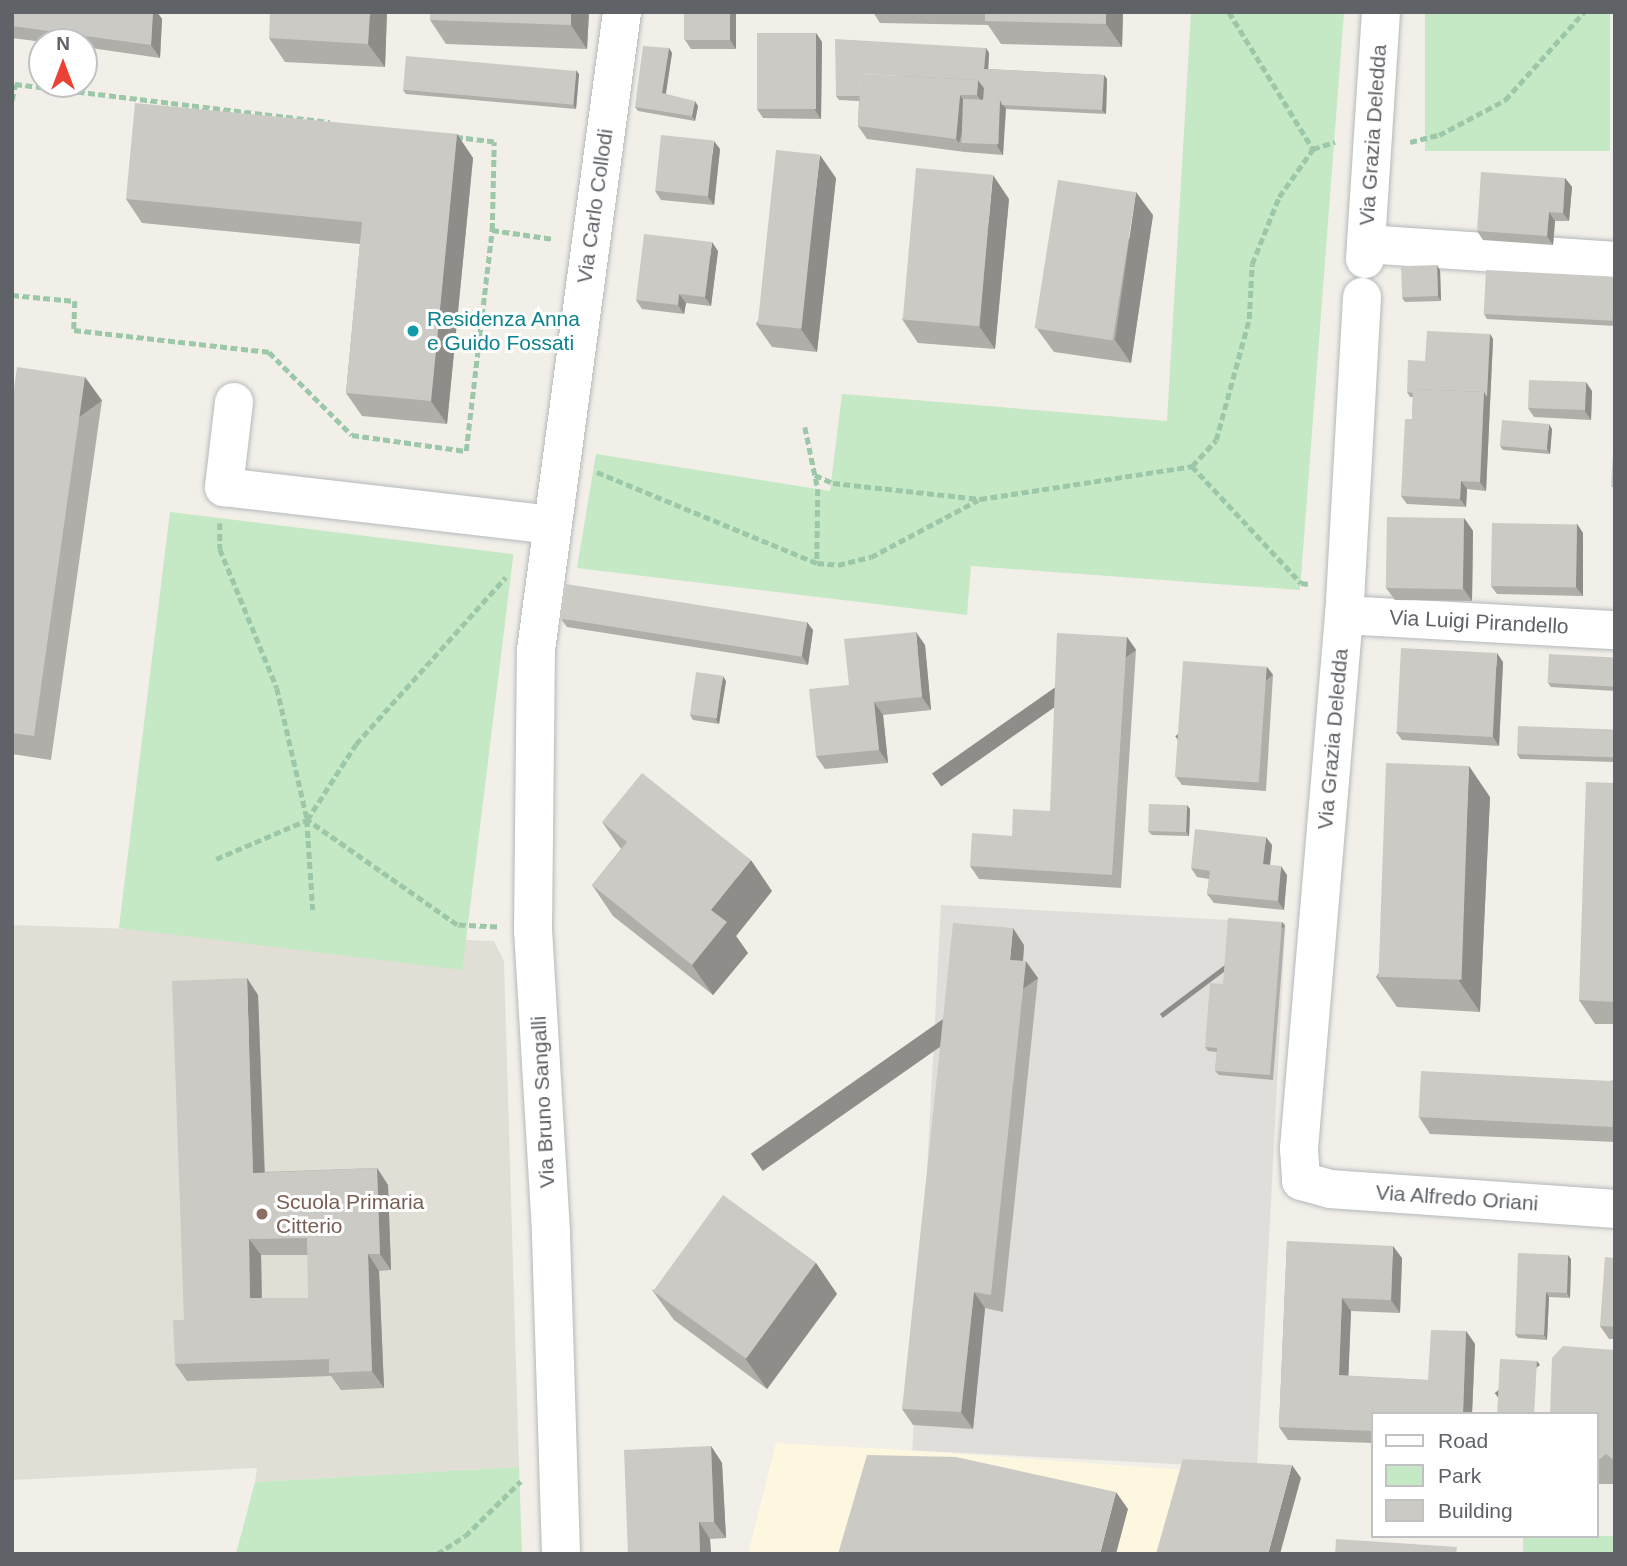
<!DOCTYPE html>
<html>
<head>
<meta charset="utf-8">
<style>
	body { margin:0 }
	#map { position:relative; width:1627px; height:1566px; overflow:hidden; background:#f1efe8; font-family:Helvetica,sans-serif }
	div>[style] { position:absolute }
	.commercial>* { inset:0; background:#fef7e0 }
	.industrial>* { inset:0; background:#e0deda; transform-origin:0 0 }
	.education>* { inset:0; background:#e1ded6 }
	.green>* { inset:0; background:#c5e8c5; transform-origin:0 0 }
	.path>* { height:4.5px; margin-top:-2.25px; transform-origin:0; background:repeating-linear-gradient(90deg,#9cc7a9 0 7px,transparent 0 10.5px) }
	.roads { filter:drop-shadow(0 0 2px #b5b8bc) drop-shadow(0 0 2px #b5b8bc) }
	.minor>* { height:38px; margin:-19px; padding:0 19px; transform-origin:19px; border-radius:19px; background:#fff }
	.wall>* { inset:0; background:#afaea9 }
	.shaded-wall>* { inset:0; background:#8f8d8a; transform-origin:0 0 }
	.building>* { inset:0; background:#cccac5; transform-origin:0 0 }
	.dots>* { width:19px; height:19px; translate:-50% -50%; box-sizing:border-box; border:4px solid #fff; border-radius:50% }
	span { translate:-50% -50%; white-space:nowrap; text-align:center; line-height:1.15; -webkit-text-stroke:6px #fff; paint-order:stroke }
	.street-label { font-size:21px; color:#5f6368 }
	.culture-label { font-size:21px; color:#0d838f }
	.left { translate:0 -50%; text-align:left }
	.education-label { font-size:21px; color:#785e54 }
	.frame { position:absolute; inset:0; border:14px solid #5f6368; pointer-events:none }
	.legend { position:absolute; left:1371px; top:1412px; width:228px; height:126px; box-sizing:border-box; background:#fff; border:2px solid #bfc1c3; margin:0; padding:9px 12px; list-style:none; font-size:21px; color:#5f6368 }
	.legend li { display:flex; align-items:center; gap:14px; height:35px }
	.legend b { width:35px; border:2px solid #bfc1c3 }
	.north { position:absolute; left:28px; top:28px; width:70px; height:70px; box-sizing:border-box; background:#fff; border:2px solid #bfc1c3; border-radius:50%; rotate:0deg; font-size:19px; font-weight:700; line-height:28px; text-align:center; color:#5f6368 }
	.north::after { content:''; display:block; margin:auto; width:24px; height:32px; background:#ea4335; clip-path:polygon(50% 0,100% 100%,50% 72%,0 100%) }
</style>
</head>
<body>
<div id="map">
	<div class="commercial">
		<i style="clip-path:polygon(776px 1443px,904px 1450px,1301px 1478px,1280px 1554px,748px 1554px)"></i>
	</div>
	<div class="industrial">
		<i style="left:941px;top:905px;width:345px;height:546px;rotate:3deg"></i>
	</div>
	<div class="education">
		<i style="clip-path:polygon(12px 925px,494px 941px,504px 961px,519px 1467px,255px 1482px,257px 1468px,12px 1480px)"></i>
	</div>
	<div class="green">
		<i style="clip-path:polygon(1191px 12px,1344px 12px,1300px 590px,971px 566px,967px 615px,577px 568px,596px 454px,830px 491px,842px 394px,1167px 421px)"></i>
		<i style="left:1425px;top:12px;width:185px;height:139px"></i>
		<i style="left:170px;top:512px;width:346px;height:419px;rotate:7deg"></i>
		<i style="clip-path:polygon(519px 1467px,522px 1554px,236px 1554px,255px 1482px)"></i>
		<i style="left:1523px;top:1536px;width:92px;height:18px"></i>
	</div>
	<div class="path">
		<i style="left:1229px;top:12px;width:161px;rotate:58.5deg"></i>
		<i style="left:12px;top:100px;width:16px;rotate:-79deg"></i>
		<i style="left:15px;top:84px;width:317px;rotate:6.9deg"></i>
		<i style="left:1410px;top:142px;width:30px;rotate:-14deg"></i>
		<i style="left:1439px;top:135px;width:75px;rotate:-27.9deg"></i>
		<i style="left:1505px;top:100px;width:118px;rotate:-48.1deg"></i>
		<i style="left:492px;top:230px;width:62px;rotate:8.4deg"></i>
		<i style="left:12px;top:295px;width:63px;rotate:5.4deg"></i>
		<i style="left:75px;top:301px;width:29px;rotate:92deg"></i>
		<i style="left:74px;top:330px;width:196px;rotate:6.4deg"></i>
		<i style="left:269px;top:352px;width:117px;rotate:45deg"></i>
		<i style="left:352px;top:435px;width:115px;rotate:8deg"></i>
		<i style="left:466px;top:451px;width:223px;rotate:-83.3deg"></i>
		<i style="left:492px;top:230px;width:88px;rotate:-88.7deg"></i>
		<i style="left:494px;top:142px;width:41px;rotate:-173deg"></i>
		<i style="left:805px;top:427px;width:63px;rotate:78.2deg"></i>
		<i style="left:818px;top:489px;width:74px;rotate:90.8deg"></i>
		<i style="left:1192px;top:466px;width:160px;rotate:47deg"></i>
		<i style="left:1301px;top:583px;width:7px;rotate:8deg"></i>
		<i style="left:597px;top:472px;width:238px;rotate:22.5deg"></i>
		<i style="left:817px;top:563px;width:21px;rotate:5deg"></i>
		<i style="left:838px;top:565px;width:34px;rotate:-14deg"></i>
		<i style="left:871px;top:557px;width:121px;rotate:-28deg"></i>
		<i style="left:815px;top:475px;width:20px;rotate:24deg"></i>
		<i style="left:833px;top:483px;width:148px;rotate:6.2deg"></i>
		<i style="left:980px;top:499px;width:215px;rotate:-8.8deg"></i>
		<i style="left:1192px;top:466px;width:35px;rotate:-47deg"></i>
		<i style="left:1216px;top:440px;width:125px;rotate:-74.7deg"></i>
		<i style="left:1249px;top:319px;width:55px;rotate:-86.9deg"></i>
		<i style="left:1252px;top:264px;width:72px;rotate:-68.1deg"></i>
		<i style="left:1279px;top:197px;width:59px;rotate:-54.7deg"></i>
		<i style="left:1313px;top:149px;width:23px;rotate:-18deg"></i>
		<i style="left:220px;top:523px;width:26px;rotate:90deg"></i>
		<i style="left:220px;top:549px;width:150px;rotate:67.7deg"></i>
		<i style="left:277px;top:688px;width:133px;rotate:77deg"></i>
		<i style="left:216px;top:859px;width:99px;rotate:-23.2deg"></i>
		<i style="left:307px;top:820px;width:90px;rotate:86.2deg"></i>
		<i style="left:497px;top:927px;width:40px;rotate:-177.1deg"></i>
		<i style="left:457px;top:925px;width:183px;rotate:-145deg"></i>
		<i style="left:307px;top:820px;width:90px;rotate:-57.2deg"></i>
		<i style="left:356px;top:744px;width:224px;rotate:-48.1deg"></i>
		<i style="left:437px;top:1554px;width:33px;rotate:-33deg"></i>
		<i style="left:465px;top:1536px;width:78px;rotate:-44.5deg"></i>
	</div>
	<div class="roads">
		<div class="minor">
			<i style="left:1366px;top:244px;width:250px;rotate:3.9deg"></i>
			<i style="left:1365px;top:259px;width:248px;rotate:-86.3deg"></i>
			<i style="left:1362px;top:297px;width:319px;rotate:93.2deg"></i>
			<i style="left:1344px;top:615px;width:536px;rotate:94.82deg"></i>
			<i style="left:1299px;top:1149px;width:32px;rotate:86deg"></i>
			<i style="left:1301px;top:1181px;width:31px;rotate:15deg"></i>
			<i style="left:1331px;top:1189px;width:285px;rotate:4deg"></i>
			<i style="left:234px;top:402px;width:86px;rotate:96.7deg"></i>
			<i style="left:224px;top:487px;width:328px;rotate:6.6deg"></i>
			<i style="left:1344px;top:615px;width:271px;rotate:3.2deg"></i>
			<i style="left:561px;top:1554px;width:322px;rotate:-91.8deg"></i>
			<i style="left:551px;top:1232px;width:302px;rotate:-93.4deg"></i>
			<i style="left:533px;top:931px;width:281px;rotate:-89.4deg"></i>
			<i style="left:536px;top:650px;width:644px;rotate:-82.32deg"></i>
		</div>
	</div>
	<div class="wall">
		<i style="clip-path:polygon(12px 12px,157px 12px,162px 19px,160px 58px,84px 47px,84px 42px,43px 42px,12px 38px)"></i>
		<i style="clip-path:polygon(387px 12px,385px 67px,285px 62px,269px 38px)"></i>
		<i style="clip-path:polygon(589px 12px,587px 49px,446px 44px,430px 20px)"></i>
		<i style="clip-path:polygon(736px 12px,736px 49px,691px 49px,685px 40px)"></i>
		<i style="clip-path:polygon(873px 12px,1123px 12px,1122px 47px,1001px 44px,988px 25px,880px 23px)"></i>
		<i style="clip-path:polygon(816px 33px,822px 42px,821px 119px,763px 118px,757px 109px)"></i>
		<i style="clip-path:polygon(669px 48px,672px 53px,666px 94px,698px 106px,695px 121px,638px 111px,635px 107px)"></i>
		<i style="clip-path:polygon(986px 48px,989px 53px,988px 69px,1104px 75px,1107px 79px,1106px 114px,1005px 109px,1003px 155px,965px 152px,867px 139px,858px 126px,859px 101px,839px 100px,836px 96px)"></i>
		<i style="clip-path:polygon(579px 74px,576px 109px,406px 94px,403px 90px)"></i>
		<i style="clip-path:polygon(457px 134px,473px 158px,447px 424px,362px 416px,346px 393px,360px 244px,142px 223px,126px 199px)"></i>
		<i style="clip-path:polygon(720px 149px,714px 205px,661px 200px,655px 191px)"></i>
		<i style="clip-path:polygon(836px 178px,817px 352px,772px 347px,756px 324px)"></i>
		<i style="clip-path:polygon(1565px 178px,1572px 187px,1569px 221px,1555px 221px,1553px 245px,1483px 240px,1477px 231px)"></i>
		<i style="clip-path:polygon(1009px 199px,995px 349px,918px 343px,902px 319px)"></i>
		<i style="clip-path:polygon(1153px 215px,1131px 363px,1054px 352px,1037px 329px)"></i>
		<i style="clip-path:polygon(718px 251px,711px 306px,686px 303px,684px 314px,642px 309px,636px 300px)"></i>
		<i style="clip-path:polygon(1440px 270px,1441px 301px,1405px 302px,1402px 298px)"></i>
		<i style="clip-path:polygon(1615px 277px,1615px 326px,1487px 319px,1484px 314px)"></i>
		<i style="clip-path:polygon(1490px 334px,1493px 339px,1486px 491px,1467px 489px,1466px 507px,1407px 504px,1401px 496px,1412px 419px,1413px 397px,1410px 397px,1407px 392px,1425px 361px)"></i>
		<i style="clip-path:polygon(1592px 391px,1591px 420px,1534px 417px,1528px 408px)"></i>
		<i style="clip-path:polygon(102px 400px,51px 760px,12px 754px,12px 403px)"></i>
		<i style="clip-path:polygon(1552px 429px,1550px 454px,1503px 450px,1500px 446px)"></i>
		<i style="clip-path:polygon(1464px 518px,1473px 531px,1472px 601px,1395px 600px,1386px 588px)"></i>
		<i style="clip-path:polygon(1577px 524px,1583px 533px,1583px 596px,1497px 594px,1491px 586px)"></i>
		<i style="clip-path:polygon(561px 619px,813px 630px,808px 665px,567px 627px)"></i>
		<i style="clip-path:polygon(1127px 637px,1136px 650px,1121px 888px,979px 879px,970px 866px,1012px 836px,1050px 811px)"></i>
		<i style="clip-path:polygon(925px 645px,931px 710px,883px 715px,888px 763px,825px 769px,816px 756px,849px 685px)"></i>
		<i style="clip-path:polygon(1615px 657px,1615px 691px,1551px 687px,1548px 683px)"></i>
		<i style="clip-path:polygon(1503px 662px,1499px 746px,1402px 740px,1396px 732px)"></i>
		<i style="clip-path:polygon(1267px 667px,1273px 675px,1266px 791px,1182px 785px,1176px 777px)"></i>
		<i style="clip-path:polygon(726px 681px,719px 724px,693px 720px,690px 715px)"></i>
		<i style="clip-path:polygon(1615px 730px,1615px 762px,1520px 759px,1517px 754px)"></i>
		<i style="clip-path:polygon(1615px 783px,1615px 1024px,1595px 1024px,1579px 1000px)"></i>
		<i style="clip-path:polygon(1490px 797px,1480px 1012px,1397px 1007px,1376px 977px)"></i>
		<i style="clip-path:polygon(1190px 809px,1189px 836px,1152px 835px,1148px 831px)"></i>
		<i style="clip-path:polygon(602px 822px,772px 891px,736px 936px,748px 953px,713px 995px,613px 916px,592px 885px,621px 849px)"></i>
		<i style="clip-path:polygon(1272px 845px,1270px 865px,1287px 875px,1284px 910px,1214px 903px,1207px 894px,1209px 879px,1197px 877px,1191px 868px)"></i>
		<i style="clip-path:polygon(1282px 922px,1285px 926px,1273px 1080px,1219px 1075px,1215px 1071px,1217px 1052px,1208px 1051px,1205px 1047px,1223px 984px)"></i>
		<i style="clip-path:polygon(1024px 945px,1023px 961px,1038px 978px,1003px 1312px,985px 1308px,973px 1429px,913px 1425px,902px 1409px)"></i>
		<i style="clip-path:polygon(evenodd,258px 995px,265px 1172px,377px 1168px,388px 1185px,391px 1270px,379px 1271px,384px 1388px,341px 1390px,331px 1376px,187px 1381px,175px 1364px,258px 995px,261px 1255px,308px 1255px,308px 1298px,262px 1298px,261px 1255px)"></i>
		<i style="clip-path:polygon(1615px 1080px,1615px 1142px,1430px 1134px,1419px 1117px)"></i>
		<i style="clip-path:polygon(1287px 1241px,1402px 1258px,1400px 1313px,1351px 1311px,1348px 1376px,1428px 1380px,1466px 1331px,1475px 1344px,1472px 1414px,1373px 1414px,1373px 1443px,1288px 1440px,1279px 1427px)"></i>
		<i style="clip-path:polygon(1615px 1258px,1615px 1339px,1609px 1339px,1600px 1326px)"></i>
		<i style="clip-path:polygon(1571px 1259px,1570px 1298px,1549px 1297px,1547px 1340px,1518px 1338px,1515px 1334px)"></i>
		<i style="clip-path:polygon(816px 1263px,837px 1294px,767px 1389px,674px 1320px,652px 1290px)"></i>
		<i style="clip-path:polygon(1615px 1350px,1615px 1484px,1597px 1484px,1597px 1414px)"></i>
		<i style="clip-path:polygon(711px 1446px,722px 1463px,726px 1538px,710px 1539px,711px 1554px,628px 1554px)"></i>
	</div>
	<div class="shaded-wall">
		<i style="clip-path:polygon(153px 12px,157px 12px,162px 19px,160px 58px,151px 45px)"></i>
		<i style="clip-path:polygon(370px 12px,387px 12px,385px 67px,368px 44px)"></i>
		<i style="clip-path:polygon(571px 12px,589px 12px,587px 49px,571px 25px)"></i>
		<i style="clip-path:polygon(730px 12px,736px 12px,736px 49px,730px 40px)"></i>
		<i style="clip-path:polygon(1106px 12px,1123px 12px,1122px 47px,1106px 24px)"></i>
		<i style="clip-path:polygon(816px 33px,822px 42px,821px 119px,815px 110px)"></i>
		<i style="clip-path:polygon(669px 48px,672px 53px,665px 98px,662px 93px)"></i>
		<i style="clip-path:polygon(986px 48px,989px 53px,988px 73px,984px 69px)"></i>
		<i style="clip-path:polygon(576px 70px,579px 74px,576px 109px,573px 104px)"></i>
		<i style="clip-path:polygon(1104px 75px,1107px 79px,1106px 114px,1102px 110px)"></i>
		<i style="clip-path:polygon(978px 80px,987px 92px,983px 104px,977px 95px)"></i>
		<i style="clip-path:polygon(960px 95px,969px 108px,959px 143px,956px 139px)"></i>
		<i style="clip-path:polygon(1000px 100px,1006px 109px,1003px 155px,997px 146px)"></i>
		<i style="clip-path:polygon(695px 101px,698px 106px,695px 121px,692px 116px)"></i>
		<i style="clip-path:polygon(457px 134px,473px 158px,447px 424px,431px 401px)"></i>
		<i style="clip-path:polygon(714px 141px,720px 149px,714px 205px,708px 197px)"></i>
		<i style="clip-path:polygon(820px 155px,836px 178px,817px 352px,800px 328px)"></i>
		<i style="clip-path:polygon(993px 175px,1009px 199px,995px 349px,979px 326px)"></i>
		<i style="clip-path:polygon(1565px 178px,1572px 187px,1569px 221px,1563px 213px)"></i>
		<i style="clip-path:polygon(1136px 192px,1153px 215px,1131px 363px,1115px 340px)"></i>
		<i style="clip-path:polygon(1549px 212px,1555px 221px,1553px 245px,1547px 236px)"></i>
		<i style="clip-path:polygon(712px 242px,718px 251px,711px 306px,705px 297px)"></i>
		<i style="clip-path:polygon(1437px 265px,1440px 270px,1441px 301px,1438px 296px)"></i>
		<i style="clip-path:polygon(679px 294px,686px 303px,684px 314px,678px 305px)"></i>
		<i style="clip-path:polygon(1490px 334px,1493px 339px,1486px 491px,1480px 482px,1484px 392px)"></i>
		<i style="left:85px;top:377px;width:29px;height:363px;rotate:54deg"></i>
		<i style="clip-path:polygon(1586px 382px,1592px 391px,1591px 420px,1585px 411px)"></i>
		<i style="clip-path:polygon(1549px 424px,1552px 429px,1550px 454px,1547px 449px)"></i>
		<i style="clip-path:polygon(1461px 481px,1467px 489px,1466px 507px,1460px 499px)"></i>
		<i style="clip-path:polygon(1464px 518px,1473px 531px,1472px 601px,1463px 588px)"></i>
		<i style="clip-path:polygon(1577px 524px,1583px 533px,1583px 596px,1576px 587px)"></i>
		<i style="clip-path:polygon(807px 622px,813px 630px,808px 665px,802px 656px)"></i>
		<i style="clip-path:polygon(916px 632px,925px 645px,931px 710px,922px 697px)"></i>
		<i style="left:1127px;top:637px;width:16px;height:238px;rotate:55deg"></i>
		<i style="clip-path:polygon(1497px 653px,1503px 662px,1499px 746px,1493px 737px)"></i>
		<i style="left:1267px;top:667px;width:10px;height:115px;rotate:53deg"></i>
		<i style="clip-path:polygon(723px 676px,726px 681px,719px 724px,716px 720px)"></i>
		<i style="clip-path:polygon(874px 702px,883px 715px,888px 763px,879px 750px)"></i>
		<i style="clip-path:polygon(1469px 766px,1490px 797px,1480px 1012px,1459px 981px)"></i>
		<i style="clip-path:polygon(1187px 805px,1190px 809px,1189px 836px,1186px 831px)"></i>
		<i style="clip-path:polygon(1266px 837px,1272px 845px,1269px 873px,1263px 864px)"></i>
		<i style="clip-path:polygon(751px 860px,772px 891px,736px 936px,748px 953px,713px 995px,692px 965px,711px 910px)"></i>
		<i style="clip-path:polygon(1281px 866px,1287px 875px,1284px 910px,1278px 901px)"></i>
		<i style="left:1282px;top:922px;width:5px;height:153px;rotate:53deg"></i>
		<i style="clip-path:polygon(1013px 928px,1024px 945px,1022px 977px,1010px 960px)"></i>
		<i style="left:1026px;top:961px;width:21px;height:336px;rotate:55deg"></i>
		<i style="clip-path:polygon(247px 978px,258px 995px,265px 1189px,253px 1173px)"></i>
		<i style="clip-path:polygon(377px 1168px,388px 1185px,391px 1270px,380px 1254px)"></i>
		<i style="clip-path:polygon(249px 1239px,261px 1255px,262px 1315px,250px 1298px)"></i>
		<i style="clip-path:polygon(1393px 1246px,1402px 1258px,1400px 1313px,1391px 1300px)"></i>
		<i style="clip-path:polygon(368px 1254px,379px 1271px,384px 1388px,372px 1371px)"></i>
		<i style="clip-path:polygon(1568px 1255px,1571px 1259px,1570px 1298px,1567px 1293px)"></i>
		<i style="clip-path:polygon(816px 1263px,837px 1294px,767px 1389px,745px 1358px)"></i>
		<i style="clip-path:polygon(974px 1292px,985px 1308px,973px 1429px,961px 1412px)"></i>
		<i style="clip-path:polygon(1546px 1292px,1549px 1297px,1547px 1340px,1544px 1335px)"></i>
		<i style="clip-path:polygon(1342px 1298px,1351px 1311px,1348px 1388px,1339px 1375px)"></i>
		<i style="clip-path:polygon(1466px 1331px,1475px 1344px,1472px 1414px,1463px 1414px)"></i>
		<i style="left:1537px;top:1361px;width:5px;height:53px;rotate:53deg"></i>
		<i style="clip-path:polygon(711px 1446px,722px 1463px,726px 1538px,714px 1522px)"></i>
		<i style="clip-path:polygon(1292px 1465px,1301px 1478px,1280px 1554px,1268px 1554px)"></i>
		<i style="clip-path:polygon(1116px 1492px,1128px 1509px,1116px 1554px,1100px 1554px)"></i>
		<i style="clip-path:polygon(699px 1522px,710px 1539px,711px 1554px,700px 1554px)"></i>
	</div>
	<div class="building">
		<i style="clip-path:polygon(12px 12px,153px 12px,151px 45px,12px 26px)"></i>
		<i style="clip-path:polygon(270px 12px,370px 12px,368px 44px,269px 38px)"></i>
		<i style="clip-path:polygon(430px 12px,571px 12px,571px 25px,430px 20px)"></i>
		<i style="left:684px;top:12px;width:46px;height:28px"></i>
		<i style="clip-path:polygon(985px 12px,1106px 12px,1106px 24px,985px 21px)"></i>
		<i style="left:757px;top:33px;width:59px;height:76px"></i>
		<i style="clip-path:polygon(835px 39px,986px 48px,984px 69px,1104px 75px,1102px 110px,1002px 105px,1000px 100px,983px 100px,984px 88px,978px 80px,861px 74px,860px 96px,836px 96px)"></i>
		<i style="clip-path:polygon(643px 46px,669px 48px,662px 93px,695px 101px,692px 116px,635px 107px)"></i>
		<i style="left:406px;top:56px;width:171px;height:34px;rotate:5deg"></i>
		<i style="clip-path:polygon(861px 74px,978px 80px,977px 95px,960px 95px,956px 139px,858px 126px)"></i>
		<i style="left:963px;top:99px;width:37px;height:44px;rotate:2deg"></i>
		<i style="clip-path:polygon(135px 103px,457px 134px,431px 401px,346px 393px,362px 222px,126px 199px)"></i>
		<i style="left:661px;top:135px;width:53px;height:56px;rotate:6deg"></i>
		<i style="left:776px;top:150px;width:44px;height:175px;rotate:6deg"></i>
		<i style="left:916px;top:168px;width:77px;height:152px;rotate:5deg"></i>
		<i style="clip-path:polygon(1481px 172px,1565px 178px,1563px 213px,1549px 212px,1547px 236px,1477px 231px)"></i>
		<i style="left:1058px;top:180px;width:79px;height:150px;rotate:9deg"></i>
		<i style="clip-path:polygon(644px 234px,712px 242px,705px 297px,679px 294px,678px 305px,636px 300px)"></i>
		<i style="left:1437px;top:265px;width:31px;height:36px;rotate:88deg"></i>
		<i style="left:1486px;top:270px;width:129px;height:44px;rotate:3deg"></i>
		<i style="clip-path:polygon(1427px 331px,1490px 334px,1487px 397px,1484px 392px,1413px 389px,1413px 393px,1407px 392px,1408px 360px,1425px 361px)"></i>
		<i style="clip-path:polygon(17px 367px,85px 377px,34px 736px,12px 733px,12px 403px)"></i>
		<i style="left:1529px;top:380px;width:57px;height:28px;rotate:2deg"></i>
		<i style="clip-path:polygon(1413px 389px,1484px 392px,1480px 482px,1461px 481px,1460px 499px,1401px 496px,1405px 419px,1412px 419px)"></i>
		<i style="left:1502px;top:420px;width:47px;height:26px;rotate:5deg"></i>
		<i style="clip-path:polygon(1613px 453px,1615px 453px,1615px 487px,1611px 487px)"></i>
		<i style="left:1387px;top:517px;width:77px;height:71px;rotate:1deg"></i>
		<i style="left:1492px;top:523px;width:85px;height:63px;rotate:1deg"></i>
		<i style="left:566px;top:584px;width:244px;height:35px;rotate:9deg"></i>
		<i style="clip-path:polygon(916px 632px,922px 697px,874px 702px,879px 750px,816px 756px,809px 689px,849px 685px,844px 639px)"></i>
		<i style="clip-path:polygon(1057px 633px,1127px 637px,1112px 875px,970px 866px,972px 833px,1012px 836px,1013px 809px,1050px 811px)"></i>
		<i style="left:1401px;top:648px;width:96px;height:84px;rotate:3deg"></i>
		<i style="left:1549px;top:654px;width:66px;height:29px;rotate:3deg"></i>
		<i style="left:1183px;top:661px;width:84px;height:116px;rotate:4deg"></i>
		<i style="left:696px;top:672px;width:27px;height:43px;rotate:8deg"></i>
		<i style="left:1518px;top:726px;width:97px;height:28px;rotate:2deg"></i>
		<i style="left:1386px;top:763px;width:83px;height:214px;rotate:2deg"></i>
		<i style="clip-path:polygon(642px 773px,751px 860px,711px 910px,727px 922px,692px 965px,592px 885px,627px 842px,602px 822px)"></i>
		<i style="clip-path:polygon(1586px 782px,1615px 783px,1615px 1002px,1579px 1000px)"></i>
		<i style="left:1149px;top:804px;width:38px;height:27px;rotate:2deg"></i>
		<i style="clip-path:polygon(1195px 829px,1266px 837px,1263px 864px,1281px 866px,1278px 901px,1207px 894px,1210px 871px,1191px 868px)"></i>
		<i style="clip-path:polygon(1228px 918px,1282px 922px,1270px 1075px,1215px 1071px,1217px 1048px,1205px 1047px,1210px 983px,1223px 984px)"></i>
		<i style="clip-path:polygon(953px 923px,1013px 928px,1010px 960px,1026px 961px,991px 1295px,974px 1292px,961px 1412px,902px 1409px)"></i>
		<i style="clip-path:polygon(evenodd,247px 978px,253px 1173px,377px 1168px,380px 1254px,368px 1254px,372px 1371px,329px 1373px,329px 1359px,175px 1364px,173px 1320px,184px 1320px,172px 981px,247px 978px,307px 1238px,308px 1298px,250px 1298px,249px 1239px,307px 1238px)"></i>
		<i style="left:1421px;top:1071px;width:194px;height:46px;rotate:3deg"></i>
		<i style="left:723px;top:1195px;width:115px;height:119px;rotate:36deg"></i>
		<i style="clip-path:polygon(1287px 1241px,1393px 1246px,1391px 1300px,1342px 1298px,1339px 1375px,1428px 1380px,1431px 1330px,1466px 1331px,1463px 1414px,1373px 1414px,1373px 1431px,1279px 1427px)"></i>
		<i style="clip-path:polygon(1518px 1253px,1568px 1255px,1567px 1293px,1546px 1292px,1544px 1335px,1515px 1334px)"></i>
		<i style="clip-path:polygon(1605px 1257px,1615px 1258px,1615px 1327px,1600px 1326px)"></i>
		<i style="clip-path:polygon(1563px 1346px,1615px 1350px,1615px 1461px,1606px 1454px,1597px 1461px,1597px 1414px,1550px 1414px,1552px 1358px)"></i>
		<i style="left:1500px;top:1359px;width:37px;height:55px;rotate:3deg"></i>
		<i style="clip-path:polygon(711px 1446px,714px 1522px,699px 1522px,700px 1554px,628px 1554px,624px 1450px)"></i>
		<i style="clip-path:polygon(867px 1455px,956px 1457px,1116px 1492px,1100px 1554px,838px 1554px)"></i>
		<i style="clip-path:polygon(1183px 1459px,1292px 1465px,1268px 1554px,1156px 1554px)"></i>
		<i style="clip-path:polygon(1336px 1539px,1457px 1547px,1456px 1554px,1335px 1554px)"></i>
	</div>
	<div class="dots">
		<i style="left:413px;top:331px;background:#0f9aa8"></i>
		<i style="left:262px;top:1214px;background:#8d6e63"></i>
	</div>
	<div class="street-label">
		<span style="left:1373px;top:135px;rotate:-86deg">Via Grazia Deledda</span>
		<span style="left:595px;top:206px;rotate:-82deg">Via Carlo Collodi</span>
		<span style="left:1479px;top:622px;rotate:3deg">Via Luigi Pirandello</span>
		<span style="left:1333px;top:739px;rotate:-85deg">Via Grazia Deledda</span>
		<span style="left:543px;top:1102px;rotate:-93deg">Via Bruno Sangalli</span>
		<span style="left:1457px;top:1198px;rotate:4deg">Via Alfredo Oriani</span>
	</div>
	<div class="culture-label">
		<span class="left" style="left:427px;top:331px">Residenza Anna<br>e Guido Fossati</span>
	</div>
	<div class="education-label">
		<span class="left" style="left:276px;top:1214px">Scuola Primaria<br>Citterio</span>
	</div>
	<div class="frame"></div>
	<ul class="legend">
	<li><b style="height:9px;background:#fff"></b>Road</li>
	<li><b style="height:19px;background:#c5e8c5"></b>Park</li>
	<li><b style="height:19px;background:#cccac5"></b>Building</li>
	</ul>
	<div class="north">N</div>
</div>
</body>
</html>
